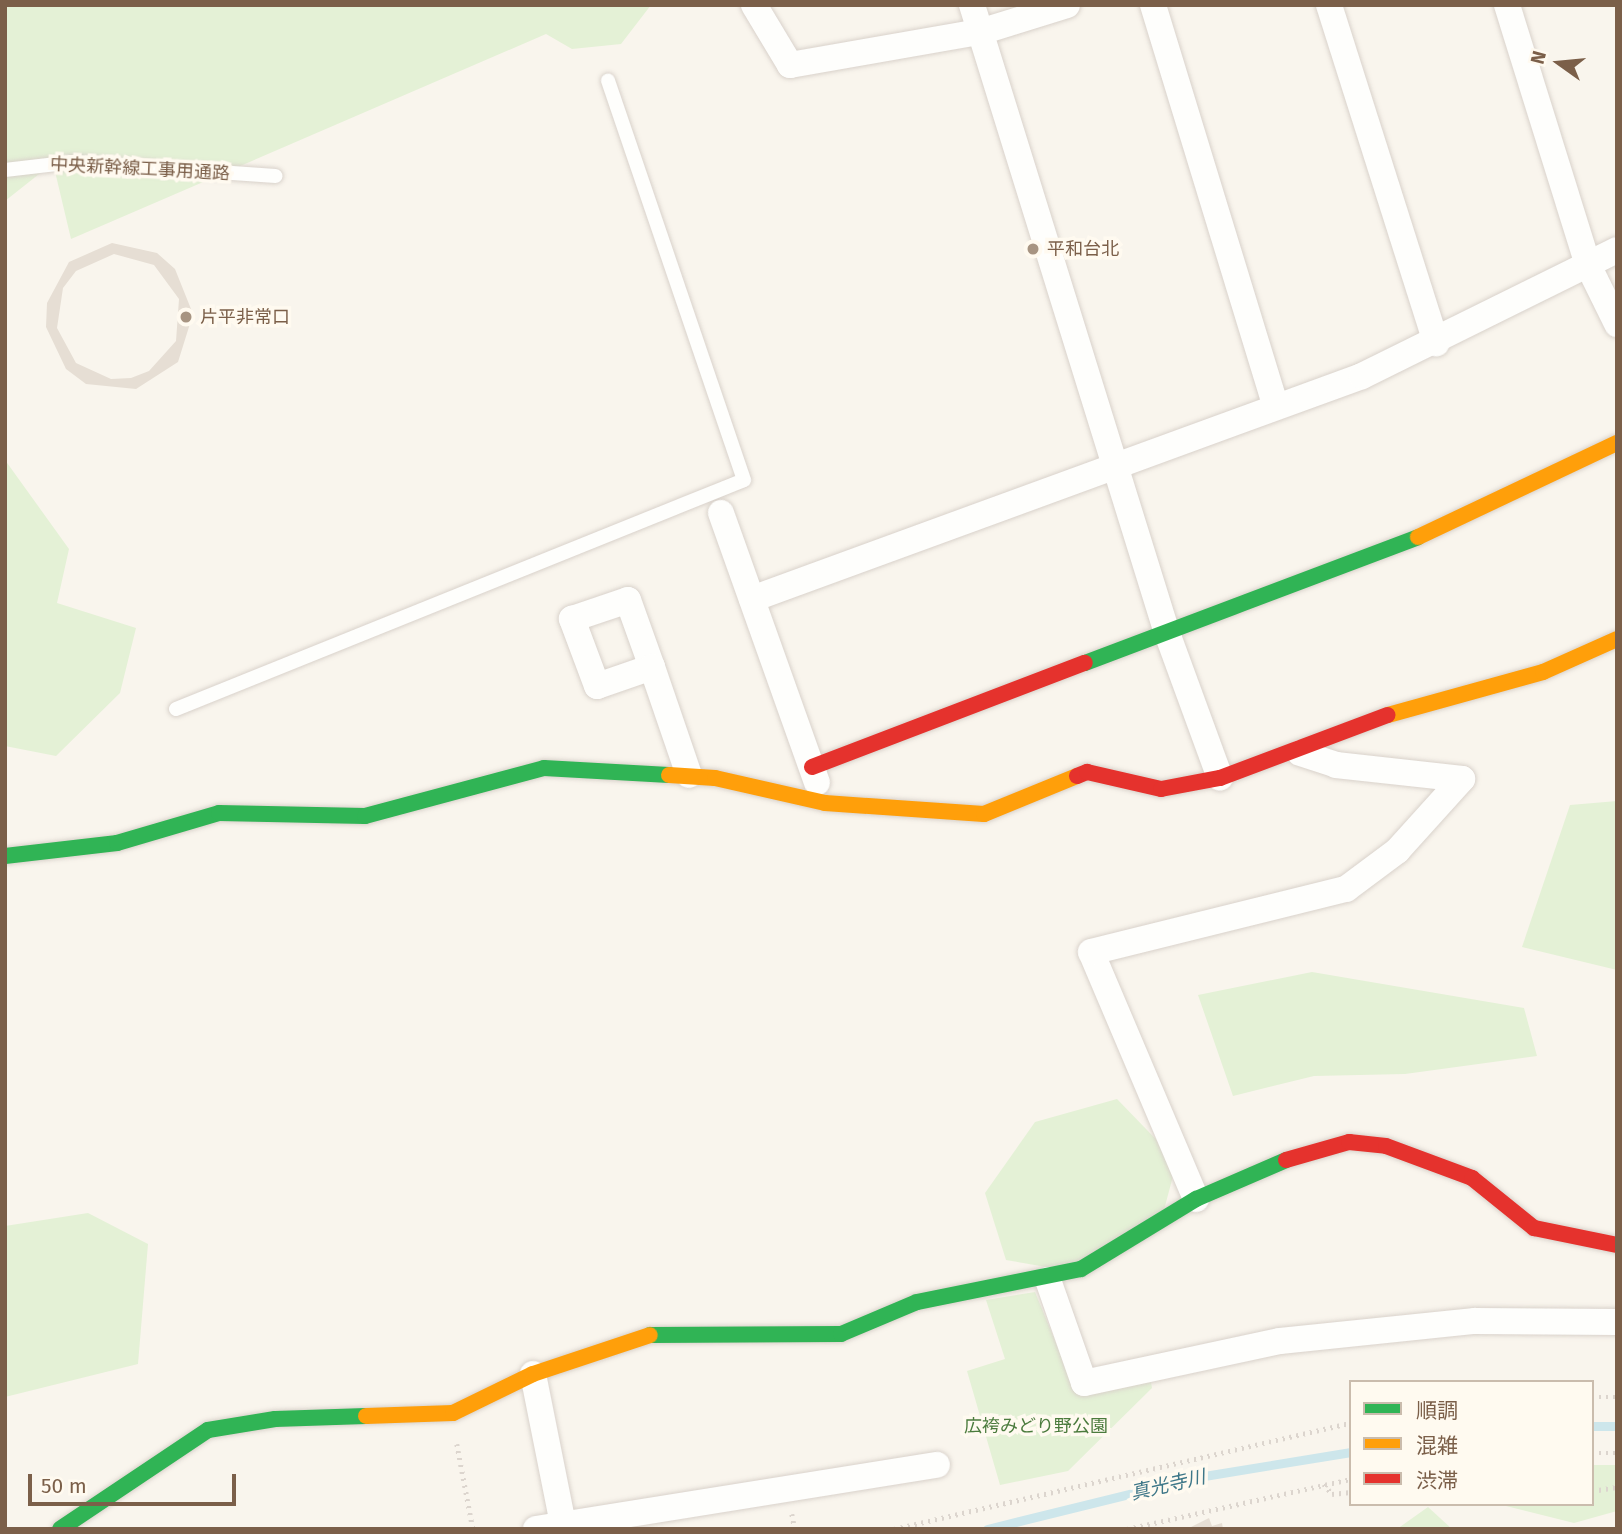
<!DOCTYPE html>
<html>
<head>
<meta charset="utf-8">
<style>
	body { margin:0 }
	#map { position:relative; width:1622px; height:1534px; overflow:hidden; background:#f9f5ed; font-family:"Fira Sans","Noto Sans JP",sans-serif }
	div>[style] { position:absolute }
	.green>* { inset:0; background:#e4f1d6 }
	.stream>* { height:9px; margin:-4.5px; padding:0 4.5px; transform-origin:4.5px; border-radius:4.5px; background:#cde6eb }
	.building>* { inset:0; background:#e6ded4 }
	.path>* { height:4.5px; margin-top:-2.25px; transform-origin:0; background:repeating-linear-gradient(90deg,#dcd5ce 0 2px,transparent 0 7px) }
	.roads { filter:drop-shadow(0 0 2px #d9d2cb) drop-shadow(0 0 2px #d9d2cb) }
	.lane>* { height:14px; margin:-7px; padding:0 7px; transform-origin:7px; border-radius:7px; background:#fefefc }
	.street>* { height:26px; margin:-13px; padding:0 13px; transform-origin:13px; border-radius:13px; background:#fefefc }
	.fast>* { height:16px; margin:-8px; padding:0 8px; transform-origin:8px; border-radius:8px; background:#30b455 }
	.slow>* { height:16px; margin:-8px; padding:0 8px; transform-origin:8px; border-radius:8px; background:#ff9f0a }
	.jam>* { height:16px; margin:-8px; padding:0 8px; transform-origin:8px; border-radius:8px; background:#e5322d }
	.dots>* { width:19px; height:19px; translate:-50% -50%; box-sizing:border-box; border:4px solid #fffaf0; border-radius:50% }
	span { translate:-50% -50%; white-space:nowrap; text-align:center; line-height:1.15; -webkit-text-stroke:7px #fffaf0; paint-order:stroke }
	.street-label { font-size:18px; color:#7b5f49 }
	.poi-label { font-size:18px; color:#7b5f49 }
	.left { translate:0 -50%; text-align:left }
	.park-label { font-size:18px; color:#4b7b3d }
	.water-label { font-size:19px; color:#3e7788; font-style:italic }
	.frame { position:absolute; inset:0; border:7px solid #7b5f49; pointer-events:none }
	.legend { position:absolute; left:1349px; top:1380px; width:245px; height:126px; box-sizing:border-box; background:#fffaf0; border:2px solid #cabcad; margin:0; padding:9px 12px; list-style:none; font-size:21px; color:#7b5f49 }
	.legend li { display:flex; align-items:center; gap:14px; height:35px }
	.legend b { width:35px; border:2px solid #cabcad }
	.north { position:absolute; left:1524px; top:28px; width:70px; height:70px; -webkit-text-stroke:5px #fffaf0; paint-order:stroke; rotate:285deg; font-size:19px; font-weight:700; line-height:28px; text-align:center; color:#7b5f49 }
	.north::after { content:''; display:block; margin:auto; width:24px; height:32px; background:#7b5f49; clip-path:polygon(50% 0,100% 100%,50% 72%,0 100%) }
	.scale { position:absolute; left:28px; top:1474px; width:208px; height:32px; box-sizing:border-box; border:4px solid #7b5f49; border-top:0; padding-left:9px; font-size:21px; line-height:24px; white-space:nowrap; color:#7b5f49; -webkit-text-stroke:5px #fffaf0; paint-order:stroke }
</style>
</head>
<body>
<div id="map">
	<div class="green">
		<i style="clip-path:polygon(5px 5px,651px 5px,621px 44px,572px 49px,546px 34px,71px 239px,53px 163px,5px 201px)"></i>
		<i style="clip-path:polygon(5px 460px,69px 549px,57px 603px,136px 628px,120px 693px,56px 756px,5px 746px)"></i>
		<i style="clip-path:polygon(1617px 801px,1617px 970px,1522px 947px,1570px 805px)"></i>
		<i style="clip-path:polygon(1312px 972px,1524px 1008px,1537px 1056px,1405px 1074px,1314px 1076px,1233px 1096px,1198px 995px)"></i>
		<i style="clip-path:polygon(1117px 1099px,1177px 1161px,1164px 1210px,1086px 1274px,1006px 1260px,985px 1193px,1035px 1122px)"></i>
		<i style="clip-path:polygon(88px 1213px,148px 1244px,138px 1364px,5px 1397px,5px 1226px)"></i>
		<i style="clip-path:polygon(1035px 1292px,1077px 1394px,1150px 1377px,1152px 1388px,1068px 1471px,1000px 1485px,967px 1371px,1005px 1359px,986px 1300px)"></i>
		<i style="clip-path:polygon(1592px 1465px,1617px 1465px,1617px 1511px,1574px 1523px,1498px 1504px,1592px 1504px)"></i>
		<i style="clip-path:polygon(1428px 1507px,1452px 1529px,1397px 1529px)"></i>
	</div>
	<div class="stream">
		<i style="left:1592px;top:1426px;width:25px"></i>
		<i style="left:987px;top:1529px;width:217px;rotate:-13.8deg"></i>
		<i style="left:1198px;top:1477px;width:155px;rotate:-9.3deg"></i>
	</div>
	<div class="building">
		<i style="clip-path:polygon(evenodd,112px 243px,157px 253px,175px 269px,193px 314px,178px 362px,136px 389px,86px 384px,66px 369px,46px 327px,47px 303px,69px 262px,112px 243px,114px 254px,154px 265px,179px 299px,176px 341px,149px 371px,131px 378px,111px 379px,76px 363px,57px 328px,63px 288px,76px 271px,114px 254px)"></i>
		<i style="clip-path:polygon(1209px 1518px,1212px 1526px,1222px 1523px,1223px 1529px,1187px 1529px)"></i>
	</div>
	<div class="path">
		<i style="left:1592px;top:1397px;width:25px"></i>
		<i style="left:457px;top:1444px;width:86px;rotate:79.3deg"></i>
		<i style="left:1592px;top:1453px;width:25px"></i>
		<i style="left:1324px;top:1484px;width:13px;rotate:51deg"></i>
		<i style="left:1332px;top:1494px;width:19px;rotate:-6deg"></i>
		<i style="left:1592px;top:1491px;width:25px;rotate:-9deg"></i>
		<i style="left:792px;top:1514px;width:15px;rotate:79deg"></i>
		<i style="left:894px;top:1529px;width:469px;rotate:-13.1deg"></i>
		<i style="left:1127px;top:1529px;width:230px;rotate:-12.6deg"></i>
	</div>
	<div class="roads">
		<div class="lane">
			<i style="left:5px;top:170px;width:69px;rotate:-6.6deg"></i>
			<i style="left:74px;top:162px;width:202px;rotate:4deg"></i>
			<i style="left:176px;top:709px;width:612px;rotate:-21.96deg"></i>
			<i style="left:744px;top:480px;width:422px;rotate:-108.8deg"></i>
		</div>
		<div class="street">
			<i style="left:754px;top:5px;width:70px;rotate:59deg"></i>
			<i style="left:790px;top:65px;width:193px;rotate:-9.9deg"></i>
			<i style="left:980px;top:32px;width:91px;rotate:-17.2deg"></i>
			<i style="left:972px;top:5px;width:658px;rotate:72.75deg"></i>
			<i style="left:1167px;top:633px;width:154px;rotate:69.9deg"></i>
			<i style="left:1153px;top:5px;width:420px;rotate:73deg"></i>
			<i style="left:1329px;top:5px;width:355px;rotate:72.4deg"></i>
			<i style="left:1507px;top:5px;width:272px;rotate:72.7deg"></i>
			<i style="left:1588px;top:265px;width:66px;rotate:63.8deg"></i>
			<i style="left:721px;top:513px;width:286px;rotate:70.4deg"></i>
			<i style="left:752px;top:599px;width:649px;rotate:-20.08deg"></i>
			<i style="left:1362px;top:376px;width:284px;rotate:-26.3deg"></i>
			<i style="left:652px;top:667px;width:58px;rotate:160.9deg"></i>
			<i style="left:597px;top:686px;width:72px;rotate:-110.5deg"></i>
			<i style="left:572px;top:619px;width:59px;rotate:-18.7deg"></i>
			<i style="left:628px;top:600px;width:71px;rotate:70.3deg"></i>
			<i style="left:652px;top:667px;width:114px;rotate:71.1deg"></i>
			<i style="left:1300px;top:753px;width:38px;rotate:18deg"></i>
			<i style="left:1336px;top:765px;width:127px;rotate:6.3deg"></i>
			<i style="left:1196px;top:1199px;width:268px;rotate:-113deg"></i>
			<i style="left:1091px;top:952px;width:263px;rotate:-13.9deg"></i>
			<i style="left:1346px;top:889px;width:64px;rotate:-36.7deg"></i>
			<i style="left:1397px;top:851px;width:97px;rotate:-47.9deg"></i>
			<i style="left:1048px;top:1280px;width:109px;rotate:70.7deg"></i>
			<i style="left:1084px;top:1383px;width:200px;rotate:-12.1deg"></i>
			<i style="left:1280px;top:1341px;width:196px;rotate:-5.9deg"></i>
			<i style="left:1475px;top:1321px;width:142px;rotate:0.4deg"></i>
			<i style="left:533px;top:1374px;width:153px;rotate:78.7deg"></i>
			<i style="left:536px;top:1529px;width:406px;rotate:-9.1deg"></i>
		</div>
		<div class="fast">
			<i style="left:1085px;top:663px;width:356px;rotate:-20.7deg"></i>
			<i style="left:5px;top:856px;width:113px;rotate:-6.6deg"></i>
			<i style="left:117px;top:843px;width:106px;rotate:-16.4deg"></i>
			<i style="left:219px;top:813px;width:146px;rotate:1.2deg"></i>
			<i style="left:365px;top:816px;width:185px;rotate:-15deg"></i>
			<i style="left:544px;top:768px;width:125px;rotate:3.2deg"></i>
			<i style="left:650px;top:1335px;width:191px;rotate:-0.3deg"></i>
			<i style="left:841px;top:1334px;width:82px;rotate:-22.8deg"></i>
			<i style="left:917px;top:1302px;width:167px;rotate:-11.4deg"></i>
			<i style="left:1081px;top:1269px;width:135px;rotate:-31.3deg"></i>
			<i style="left:1196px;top:1199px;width:98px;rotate:-23.4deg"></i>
			<i style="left:60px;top:1529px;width:178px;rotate:-33.8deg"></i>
			<i style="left:208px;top:1430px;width:68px;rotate:-9.3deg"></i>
			<i style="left:275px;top:1419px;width:91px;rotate:-1.9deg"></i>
		</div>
		<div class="slow">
			<i style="left:1418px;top:537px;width:220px;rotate:-25.3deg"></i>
			<i style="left:1388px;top:715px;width:161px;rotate:-15.5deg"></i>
			<i style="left:1543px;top:672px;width:81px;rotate:-24deg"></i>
			<i style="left:669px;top:775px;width:46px;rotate:3.7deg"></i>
			<i style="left:715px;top:778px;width:113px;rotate:12.8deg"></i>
			<i style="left:825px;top:803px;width:159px;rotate:4deg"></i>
			<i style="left:984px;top:814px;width:100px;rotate:-22.2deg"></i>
			<i style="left:366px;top:1416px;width:87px;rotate:-2deg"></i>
			<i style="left:453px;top:1413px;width:89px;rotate:-26deg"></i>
			<i style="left:533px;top:1374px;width:123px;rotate:-18.4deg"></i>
		</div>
		<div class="jam">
			<i style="left:812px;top:767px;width:292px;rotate:-20.9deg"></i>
			<i style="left:1077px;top:776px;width:11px;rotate:-22deg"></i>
			<i style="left:1087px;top:772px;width:76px;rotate:12.9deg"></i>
			<i style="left:1161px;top:789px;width:60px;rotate:-10.6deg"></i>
			<i style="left:1220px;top:778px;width:179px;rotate:-20.6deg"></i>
			<i style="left:1286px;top:1160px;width:66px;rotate:-15.9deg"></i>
			<i style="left:1349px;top:1142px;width:37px;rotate:6deg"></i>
			<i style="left:1386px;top:1146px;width:92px;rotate:20.4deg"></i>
			<i style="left:1472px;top:1178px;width:80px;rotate:38.9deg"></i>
			<i style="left:1534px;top:1228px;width:85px;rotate:11.6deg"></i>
		</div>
	</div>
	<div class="dots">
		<i style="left:1033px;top:249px;background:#a79482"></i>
		<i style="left:186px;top:317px;background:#a79482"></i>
	</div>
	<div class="street-label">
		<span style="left:140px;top:169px;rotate:3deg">中央新幹線工事用通路</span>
	</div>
	<div class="poi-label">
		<span class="left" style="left:1047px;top:249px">平和台北</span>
		<span class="left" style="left:200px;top:317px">片平非常口</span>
	</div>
	<div class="park-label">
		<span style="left:1036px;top:1426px">広袴みどり野公園</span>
	</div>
	<div class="water-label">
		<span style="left:1168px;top:1485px;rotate:-13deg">真光寺川</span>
	</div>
	<div class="frame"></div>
	<ul class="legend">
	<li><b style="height:9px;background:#30b455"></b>順調</li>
	<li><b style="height:9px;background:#ff9f0a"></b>混雑</li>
	<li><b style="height:9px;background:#e5322d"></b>渋滞</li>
	</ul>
	<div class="north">N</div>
	<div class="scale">50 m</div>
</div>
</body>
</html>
